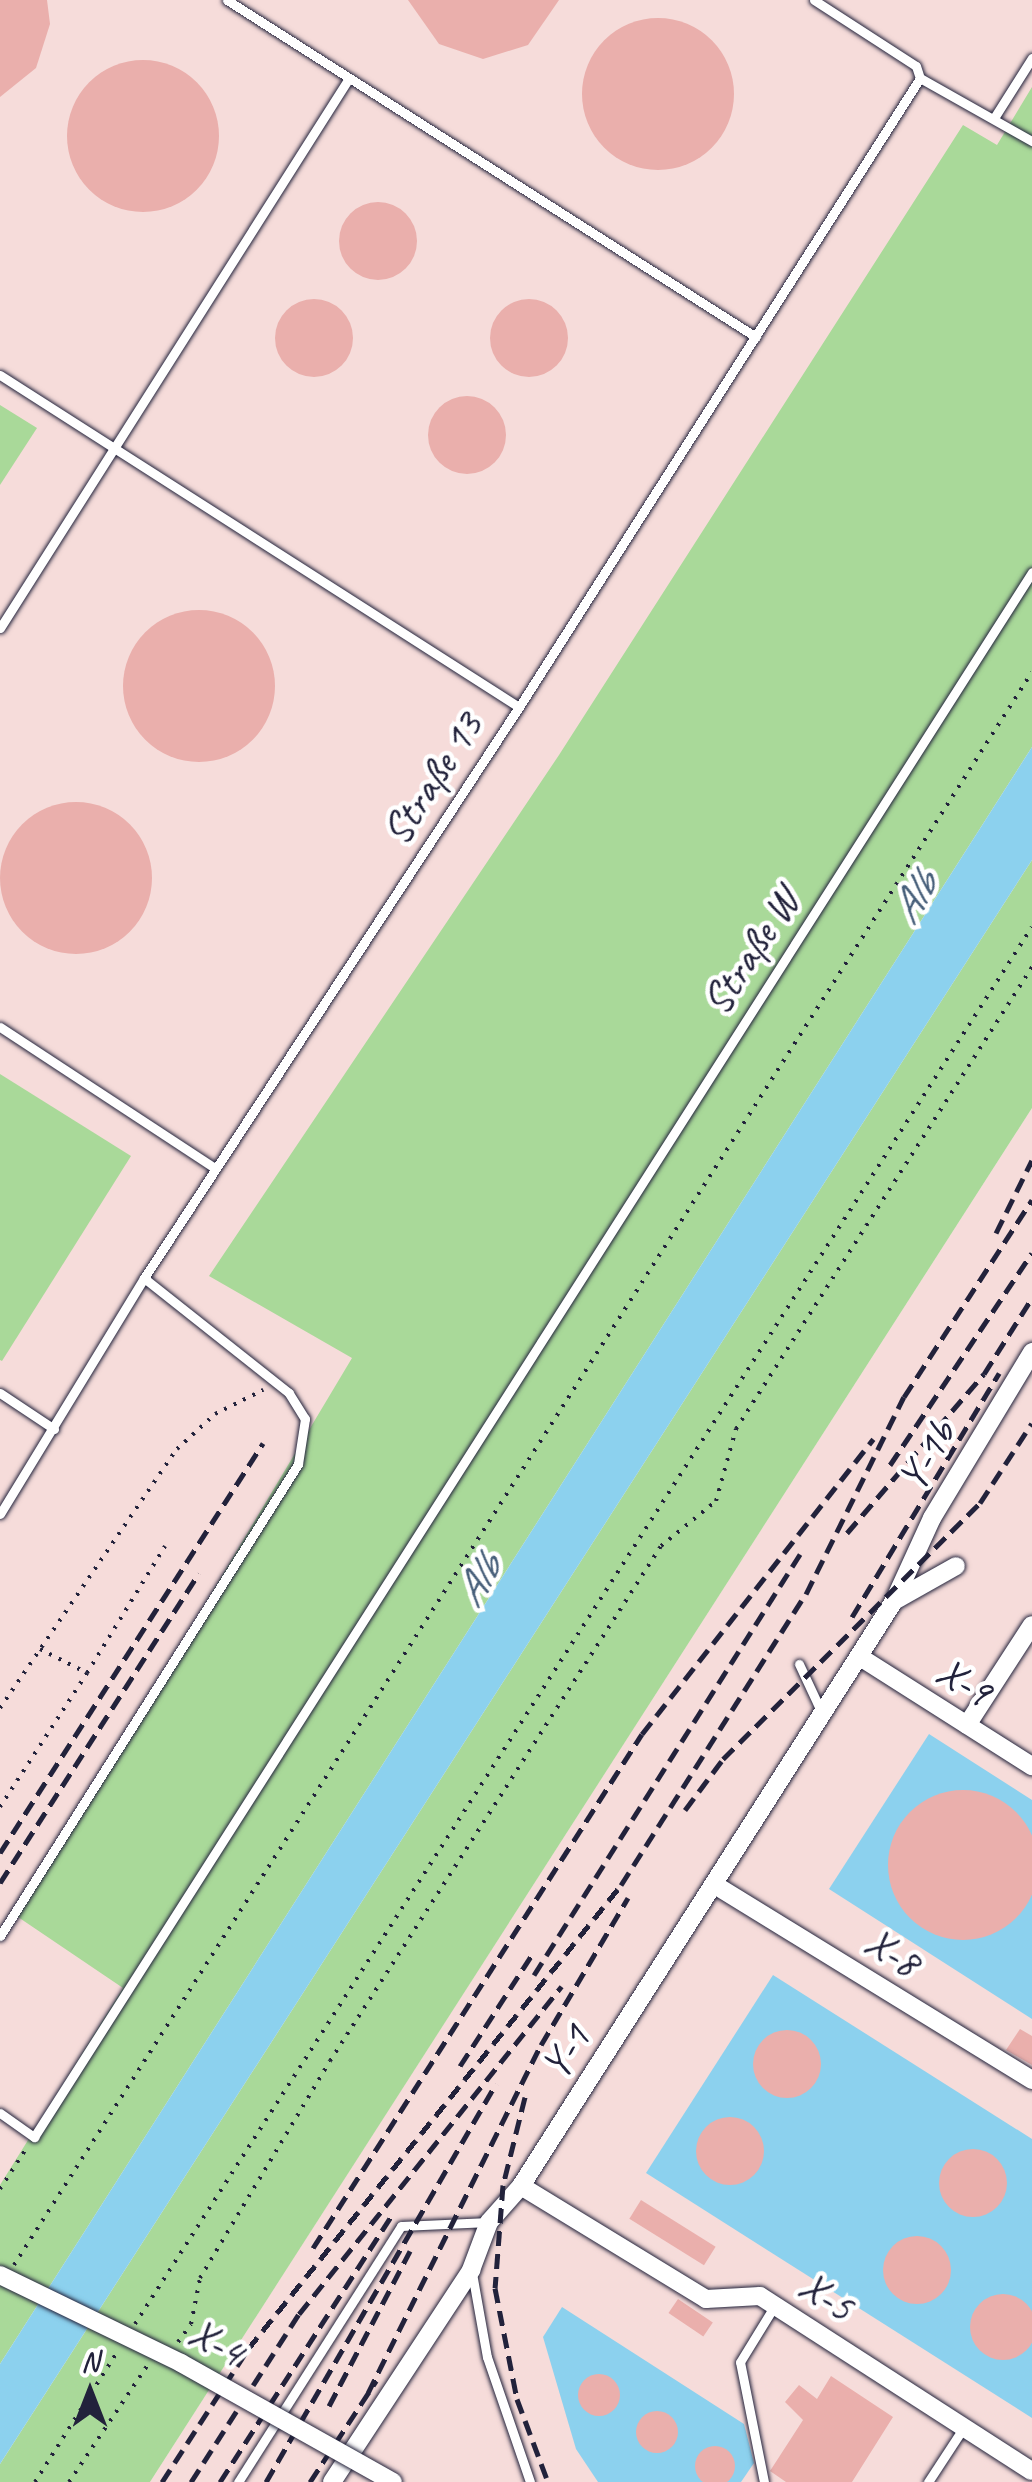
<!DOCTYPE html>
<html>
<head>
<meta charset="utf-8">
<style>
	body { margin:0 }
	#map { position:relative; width:1032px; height:2482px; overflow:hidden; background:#fbefee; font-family:Caveat,sans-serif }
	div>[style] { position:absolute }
	.built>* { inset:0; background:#f6dcda }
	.green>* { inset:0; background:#a9d999 }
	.water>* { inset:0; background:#8cd1ee }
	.building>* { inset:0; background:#eaafac; transform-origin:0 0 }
	.round { border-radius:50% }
	.path>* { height:4px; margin-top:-2px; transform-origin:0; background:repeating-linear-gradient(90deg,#22223b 0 2.5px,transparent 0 10.5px) }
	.roads { filter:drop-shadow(0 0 2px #22223b) drop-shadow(0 0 2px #22223b) }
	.lane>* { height:9px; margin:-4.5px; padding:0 4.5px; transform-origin:4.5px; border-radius:4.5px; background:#fff }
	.street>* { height:18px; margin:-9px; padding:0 9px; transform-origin:9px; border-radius:9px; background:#fff }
	.rail>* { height:5px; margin-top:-2.5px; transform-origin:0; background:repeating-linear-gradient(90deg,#22223b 0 15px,transparent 0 23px) }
	.bridges { filter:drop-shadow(0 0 2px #22223b) drop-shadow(0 0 2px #22223b) }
	.street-bridge>* { height:18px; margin:-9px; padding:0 9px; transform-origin:9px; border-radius:9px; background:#fff }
	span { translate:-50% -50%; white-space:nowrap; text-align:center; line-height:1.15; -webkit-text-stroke:9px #fff; paint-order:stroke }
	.street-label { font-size:42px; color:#22223b }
	.water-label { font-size:45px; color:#475f7a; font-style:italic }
	.north { position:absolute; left:40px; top:2342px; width:100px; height:100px; -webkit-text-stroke:8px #fff; paint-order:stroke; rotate:0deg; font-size:28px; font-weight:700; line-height:40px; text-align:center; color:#22223b }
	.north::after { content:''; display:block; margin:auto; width:35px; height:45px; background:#22223b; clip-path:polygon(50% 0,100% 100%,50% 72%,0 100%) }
</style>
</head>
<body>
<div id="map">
	<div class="built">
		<i style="clip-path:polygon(0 0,1032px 0,1032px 597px,0 2210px)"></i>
		<i style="clip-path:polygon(1032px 1108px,1032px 2482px,150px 2482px,366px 2145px)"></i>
	</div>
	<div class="green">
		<i style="clip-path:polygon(1032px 87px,1032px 747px,0 2364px,0 2185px,123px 1988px,18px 1917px,352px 1358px,209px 1276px,559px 755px,963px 125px,997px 145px)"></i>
		<i style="clip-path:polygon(0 405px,37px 428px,0 485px)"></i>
		<i style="clip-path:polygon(1032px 860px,1032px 1108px,150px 2482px,0 2482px,0 2464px)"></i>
		<i style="clip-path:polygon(0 1074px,131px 1156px,2px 1361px,0 1360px)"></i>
	</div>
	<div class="water">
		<i style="clip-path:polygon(1032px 747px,1032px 860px,0 2464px,0 2364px)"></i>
		<i style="clip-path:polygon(929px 1734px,1032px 1800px,1032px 2019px,829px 1889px)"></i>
		<i style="clip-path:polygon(773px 1975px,1032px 2139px,1032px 2418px,646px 2173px)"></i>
		<i style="clip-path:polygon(562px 2307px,744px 2424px,754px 2463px,741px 2482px,598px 2482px,576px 2449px,543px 2337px)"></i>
	</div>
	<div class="building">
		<i style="clip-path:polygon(0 0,47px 0,50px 24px,36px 68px,0 97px)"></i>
		<i style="clip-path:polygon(408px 0,559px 0,528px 45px,483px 59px,439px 44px)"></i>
		<i class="round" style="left:582px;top:18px;width:152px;height:152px"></i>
		<i class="round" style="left:67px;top:60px;width:152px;height:152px"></i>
		<i class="round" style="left:339px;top:202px;width:78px;height:78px"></i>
		<i class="round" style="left:275px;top:299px;width:78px;height:78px"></i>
		<i class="round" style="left:490px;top:299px;width:78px;height:78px"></i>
		<i class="round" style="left:428px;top:396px;width:78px;height:78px"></i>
		<i class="round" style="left:123px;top:610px;width:152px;height:152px"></i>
		<i class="round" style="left:0;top:802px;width:152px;height:152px"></i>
		<i class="round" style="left:888px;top:1790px;width:150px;height:150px"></i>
		<i style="clip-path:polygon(1020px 2029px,1032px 2036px,1032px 2065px,1006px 2050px)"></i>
		<i class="round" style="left:753px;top:2030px;width:68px;height:68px"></i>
		<i class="round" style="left:696px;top:2117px;width:68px;height:68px"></i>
		<i class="round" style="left:939px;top:2149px;width:68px;height:68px"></i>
		<i style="left:641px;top:2200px;width:88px;height:22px;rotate:32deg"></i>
		<i class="round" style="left:883px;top:2236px;width:68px;height:68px"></i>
		<i class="round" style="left:970px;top:2294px;width:66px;height:66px"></i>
		<i style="left:678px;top:2299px;width:42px;height:17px;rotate:34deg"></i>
		<i class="round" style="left:578px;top:2374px;width:42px;height:42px"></i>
		<i style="clip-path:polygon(831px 2376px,893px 2417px,852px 2482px,786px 2482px,770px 2471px,803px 2420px,785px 2402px,799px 2385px,817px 2399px)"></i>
		<i class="round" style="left:636px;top:2411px;width:42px;height:42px"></i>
		<i class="round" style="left:695px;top:2446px;width:40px;height:40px"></i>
	</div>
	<div class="path">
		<i style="left:40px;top:1649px;width:53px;rotate:27.1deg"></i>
		<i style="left:87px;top:1673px;width:149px;rotate:-58.4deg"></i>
		<i style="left:0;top:1708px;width:314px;rotate:-55.7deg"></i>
		<i style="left:177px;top:1449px;width:52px;rotate:-42.6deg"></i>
		<i style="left:215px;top:1414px;width:54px;rotate:-26.6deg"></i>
		<i style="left:0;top:1807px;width:160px;rotate:-57deg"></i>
		<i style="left:0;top:2189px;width:48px;rotate:-57deg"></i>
		<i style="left:14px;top:2265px;width:1890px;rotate:-57.42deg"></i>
		<i style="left:135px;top:2324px;width:1660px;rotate:-57.3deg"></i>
		<i style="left:178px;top:2342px;width:22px;rotate:-54deg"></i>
		<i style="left:191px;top:2324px;width:47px;rotate:-78.9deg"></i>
		<i style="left:200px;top:2278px;width:253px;rotate:-59.1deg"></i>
		<i style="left:330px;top:2061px;width:612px;rotate:-57.27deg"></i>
		<i style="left:661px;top:1546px;width:71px;rotate:-39.3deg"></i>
		<i style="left:716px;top:1501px;width:75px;rotate:-74.5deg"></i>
		<i style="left:736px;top:1429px;width:549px;rotate:-57.35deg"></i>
		<i style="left:35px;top:2482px;width:157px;rotate:-57.7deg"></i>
		<i style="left:69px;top:2482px;width:140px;rotate:-56.1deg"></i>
	</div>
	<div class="roads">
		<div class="lane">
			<i style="left:227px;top:0;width:627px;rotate:32.5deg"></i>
			<i style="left:814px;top:0;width:121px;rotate:32.9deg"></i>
			<i style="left:916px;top:66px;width:13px;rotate:72deg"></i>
			<i style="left:920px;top:78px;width:129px;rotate:29.4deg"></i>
			<i style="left:994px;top:118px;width:71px;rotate:-57.7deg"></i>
			<i style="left:0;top:375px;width:616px;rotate:32.61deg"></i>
			<i style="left:0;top:628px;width:651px;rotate:-57.6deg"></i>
			<i style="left:0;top:1027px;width:257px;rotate:33.3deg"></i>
			<i style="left:0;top:1393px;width:65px;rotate:33.7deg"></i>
			<i style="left:0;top:1514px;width:276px;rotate:-58.6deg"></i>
			<i style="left:144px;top:1278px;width:683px;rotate:-56.71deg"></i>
			<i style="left:519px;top:707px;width:746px;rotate:-57.48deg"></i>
			<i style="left:799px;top:1664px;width:54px;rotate:64.9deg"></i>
			<i style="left:0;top:1936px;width:558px;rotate:-57.73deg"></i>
			<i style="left:298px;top:1464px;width:46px;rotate:-81.2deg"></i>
			<i style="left:305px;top:1419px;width:31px;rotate:-122deg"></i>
			<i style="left:289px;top:1393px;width:185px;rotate:-141.6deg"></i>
			<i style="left:0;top:2113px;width:42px;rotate:35.2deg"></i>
			<i style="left:34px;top:2137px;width:1856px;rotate:-57.47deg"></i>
			<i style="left:472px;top:2273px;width:85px;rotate:79.9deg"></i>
			<i style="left:487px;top:2357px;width:132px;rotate:71deg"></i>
			<i style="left:238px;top:2482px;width:303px;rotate:-57.5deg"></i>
			<i style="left:401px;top:2226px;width:88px;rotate:-2.6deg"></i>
			<i style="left:764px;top:2482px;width:122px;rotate:-101.3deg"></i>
			<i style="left:740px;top:2362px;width:67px;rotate:-58.4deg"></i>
			<i style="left:928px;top:2482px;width:66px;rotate:-56.8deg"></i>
		</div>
		<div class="street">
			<i style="left:894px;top:1601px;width:91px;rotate:-65.4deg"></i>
			<i style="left:932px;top:1518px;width:194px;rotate:-58.9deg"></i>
			<i style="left:860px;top:1657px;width:204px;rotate:32.4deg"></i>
			<i style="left:967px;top:1725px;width:119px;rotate:-57deg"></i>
			<i style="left:715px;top:1885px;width:372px;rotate:31.6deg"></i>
			<i style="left:521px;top:2186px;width:217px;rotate:31.4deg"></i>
			<i style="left:706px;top:2299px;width:54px;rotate:-3.2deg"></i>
			<i style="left:760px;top:2296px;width:323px;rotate:32.8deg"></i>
			<i style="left:332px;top:2482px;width:254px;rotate:-56.7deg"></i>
			<i style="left:471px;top:2270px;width:51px;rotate:-69.4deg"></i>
			<i style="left:489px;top:2222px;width:48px;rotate:-48.4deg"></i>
			<i style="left:521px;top:2186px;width:694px;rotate:-57.48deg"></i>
			<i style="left:894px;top:1601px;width:71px;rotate:-29.4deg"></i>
		</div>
	</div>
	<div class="rail">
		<i style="left:996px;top:1233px;width:81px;rotate:-63.7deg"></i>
		<i style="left:890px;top:1465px;width:255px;rotate:-56.2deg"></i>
		<i style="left:847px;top:1533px;width:210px;rotate:-49.3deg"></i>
		<i style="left:984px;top:1374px;width:90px;rotate:-57.7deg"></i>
		<i style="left:852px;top:1617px;width:285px;rotate:-58.9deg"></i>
		<i style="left:685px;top:1810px;width:64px;rotate:-53.3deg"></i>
		<i style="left:723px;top:1759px;width:363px;rotate:-44.9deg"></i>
		<i style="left:980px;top:1503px;width:95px;rotate:-57deg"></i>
		<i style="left:0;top:1853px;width:487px;rotate:-57.3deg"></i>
		<i style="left:0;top:1883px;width:368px;rotate:-57.3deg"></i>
		<i style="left:534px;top:1975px;width:499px;rotate:-57.7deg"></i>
		<i style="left:460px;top:2066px;width:135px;rotate:-57.1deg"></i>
		<i style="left:525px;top:2097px;width:91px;rotate:104deg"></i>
		<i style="left:503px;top:2185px;width:103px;rotate:94.4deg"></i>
		<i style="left:495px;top:2288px;width:113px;rotate:78.8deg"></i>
		<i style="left:517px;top:2399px;width:89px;rotate:69.5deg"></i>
		<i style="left:313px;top:2248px;width:610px;rotate:-57.38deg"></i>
		<i style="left:642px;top:1734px;width:375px;rotate:-51.9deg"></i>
		<i style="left:368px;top:2393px;width:389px;rotate:-63.6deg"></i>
		<i style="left:541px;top:2045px;width:171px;rotate:-59.4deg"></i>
		<i style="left:329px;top:2406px;width:175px;rotate:-62.4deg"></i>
		<i style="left:162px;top:2482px;width:158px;rotate:-57.1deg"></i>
		<i style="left:248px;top:2349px;width:595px;rotate:-51.2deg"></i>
		<i style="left:621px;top:1885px;width:345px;rotate:-57.6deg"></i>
		<i style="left:806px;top:1594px;width:220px;rotate:-63.6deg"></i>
		<i style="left:904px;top:1397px;width:235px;rotate:-57deg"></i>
		<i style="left:191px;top:2482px;width:200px;rotate:-57.3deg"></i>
		<i style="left:299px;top:2314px;width:420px;rotate:-51.3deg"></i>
		<i style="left:220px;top:2482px;width:315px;rotate:-57.2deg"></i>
		<i style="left:266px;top:2482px;width:460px;rotate:-60deg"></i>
		<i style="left:310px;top:2482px;width:121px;rotate:-56.8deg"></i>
	</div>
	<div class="bridges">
		<div class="street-bridge">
			<i style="left:0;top:2275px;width:201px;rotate:25.9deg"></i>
			<i style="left:181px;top:2363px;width:243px;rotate:29.3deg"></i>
		</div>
	</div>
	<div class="street-label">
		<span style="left:433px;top:779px;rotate:-57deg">Straße 13</span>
		<span style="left:751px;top:952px;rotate:-57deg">Straße W</span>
		<span style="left:927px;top:1456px;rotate:-60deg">Y-1b</span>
		<span style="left:964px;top:1682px;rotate:32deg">X-9</span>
		<span style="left:892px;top:1953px;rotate:32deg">X-8</span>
		<span style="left:566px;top:2052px;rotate:-57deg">Y-1</span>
		<span style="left:826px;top:2297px;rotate:33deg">X-5</span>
		<span style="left:216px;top:2343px;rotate:28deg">X-4</span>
	</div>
	<div class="water-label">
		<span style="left:914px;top:898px;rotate:-57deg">Alb</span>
		<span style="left:478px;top:1581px;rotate:-57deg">Alb</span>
	</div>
	<div class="north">N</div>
</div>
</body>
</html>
